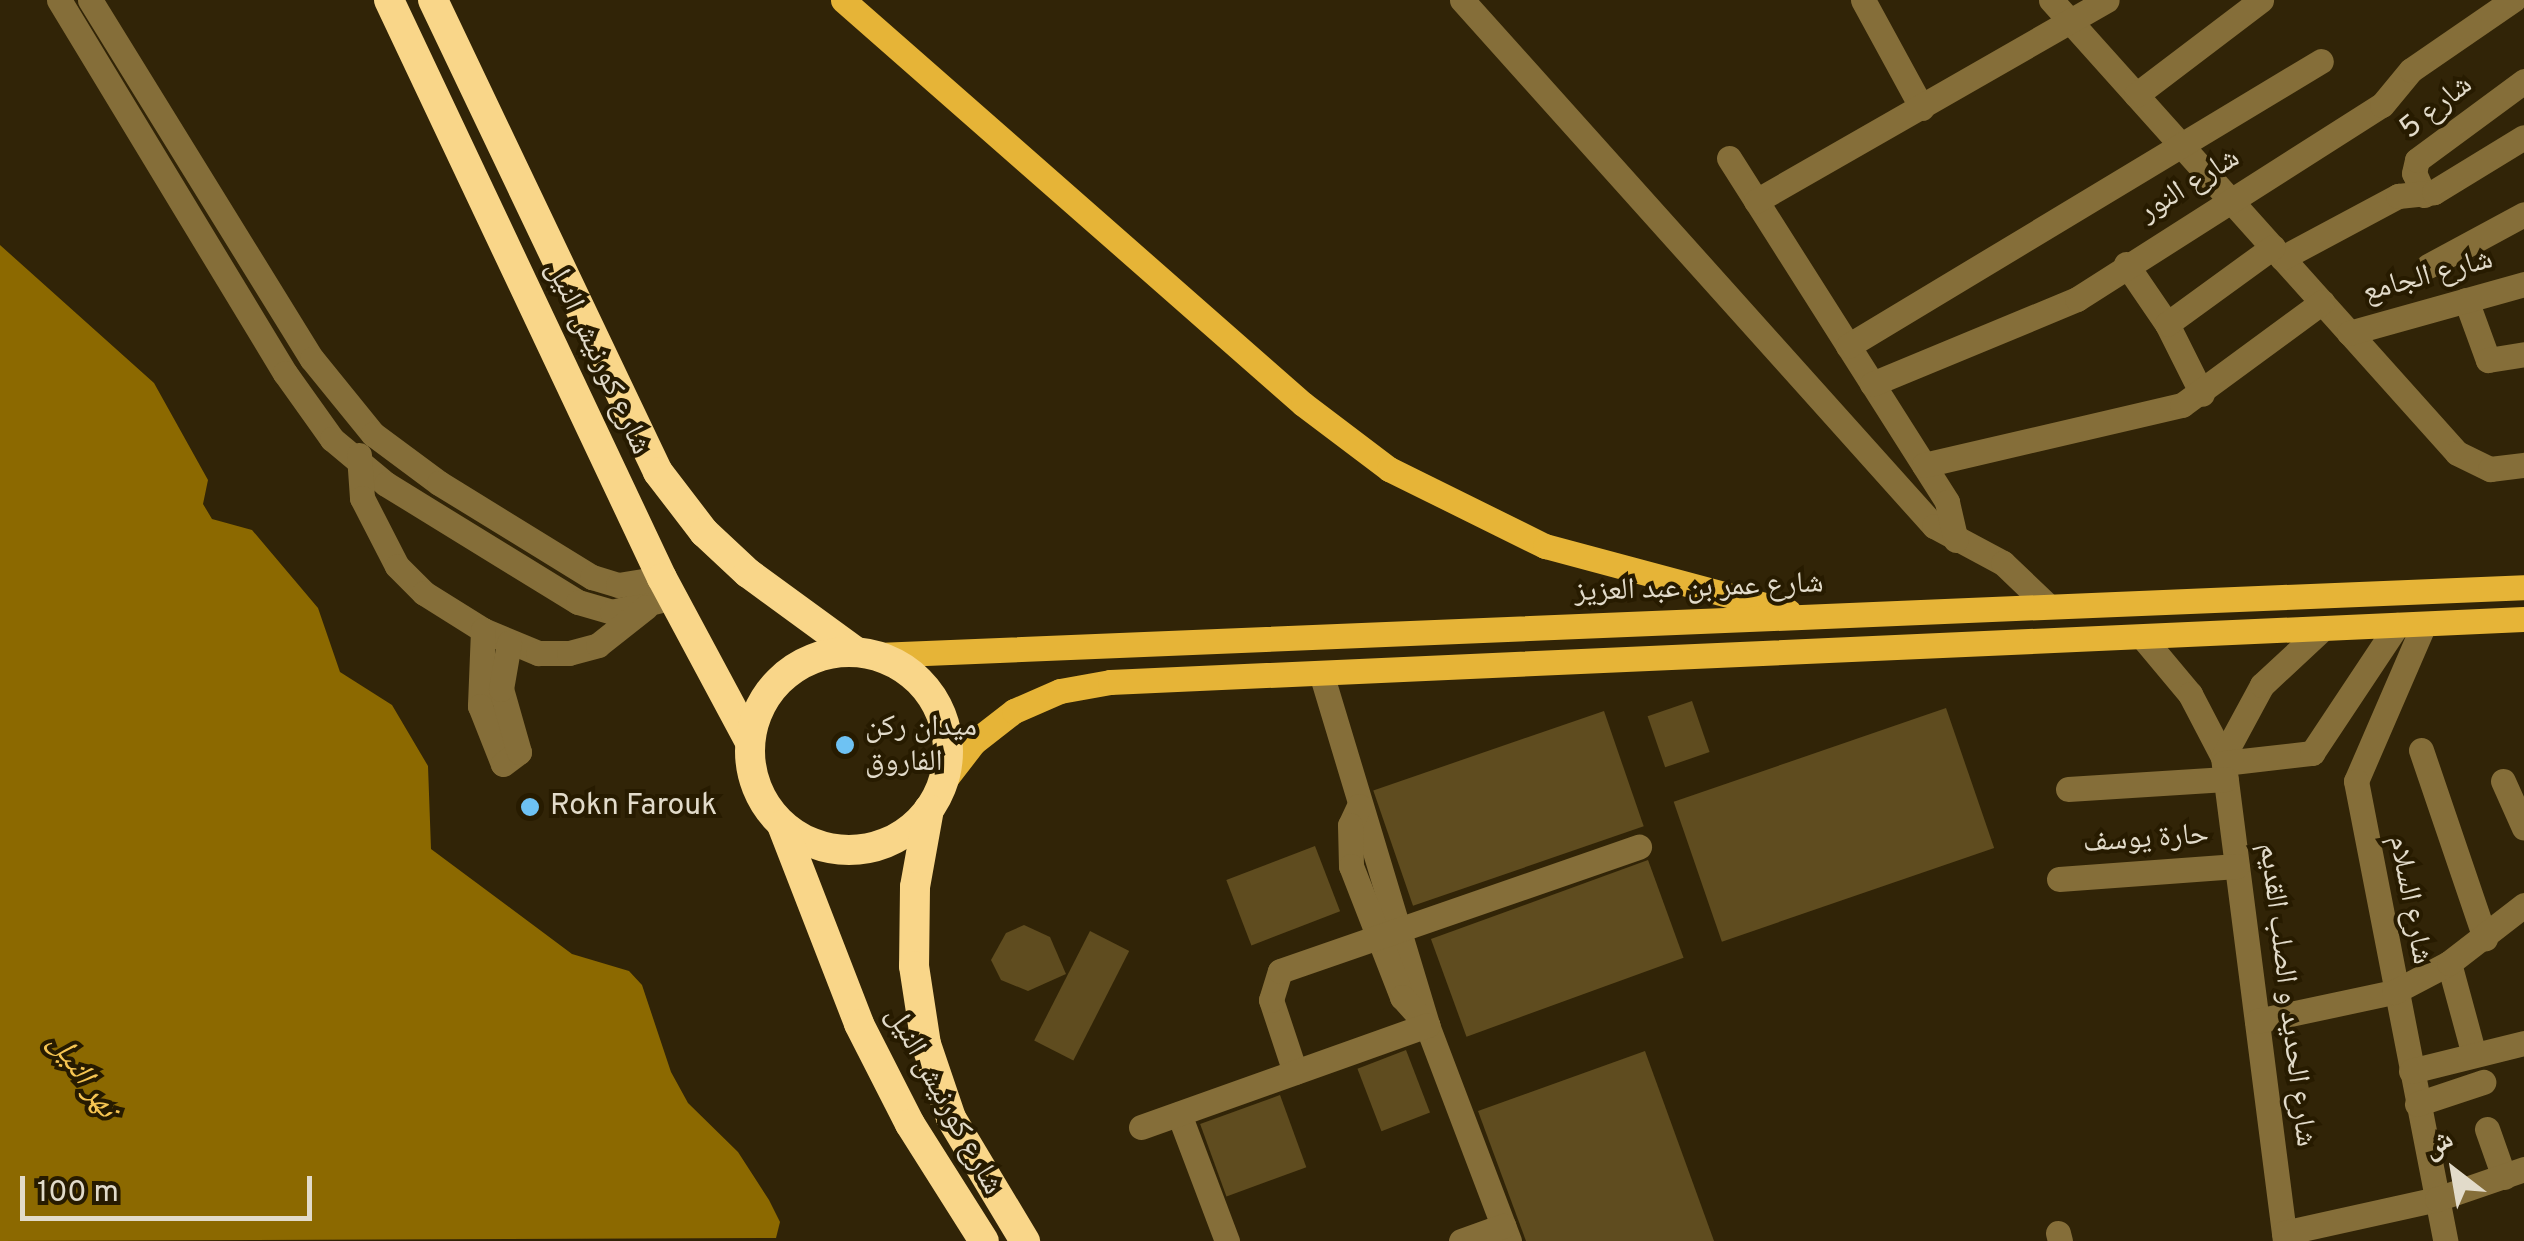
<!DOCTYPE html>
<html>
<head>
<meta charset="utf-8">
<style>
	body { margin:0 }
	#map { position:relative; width:2524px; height:1241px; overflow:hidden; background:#312407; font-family:Overpass,"Noto Naskh Arabic",sans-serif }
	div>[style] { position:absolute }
	.water>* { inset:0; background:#8c6900 }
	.building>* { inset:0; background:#5f4c1f; transform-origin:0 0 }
	.minor>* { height:25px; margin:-12.5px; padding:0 12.5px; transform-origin:12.5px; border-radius:12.5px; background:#856e39 }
	.major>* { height:25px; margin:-12.5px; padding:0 12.5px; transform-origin:12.5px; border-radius:12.5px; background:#e6b437 }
	.highway>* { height:30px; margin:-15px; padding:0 15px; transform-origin:15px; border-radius:15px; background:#f9d689 }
	.highway>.ring { margin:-15px; padding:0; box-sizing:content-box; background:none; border:30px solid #f9d689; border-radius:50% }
	.dots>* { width:28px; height:28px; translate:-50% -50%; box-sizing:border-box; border:5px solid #271b00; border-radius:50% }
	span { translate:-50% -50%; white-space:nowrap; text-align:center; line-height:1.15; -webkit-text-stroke:8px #271b00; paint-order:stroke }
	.street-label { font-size:30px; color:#e2dbca }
	.poi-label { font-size:30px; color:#e2dbca }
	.left { translate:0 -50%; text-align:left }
	.water-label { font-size:32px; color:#f6c552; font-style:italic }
	.north { position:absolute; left:2404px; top:1121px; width:100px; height:100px; -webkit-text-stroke:8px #271b00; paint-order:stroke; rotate:329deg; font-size:28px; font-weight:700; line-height:40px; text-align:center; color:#e2dbca }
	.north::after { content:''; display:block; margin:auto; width:35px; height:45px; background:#e2dbca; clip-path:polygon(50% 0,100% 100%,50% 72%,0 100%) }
	.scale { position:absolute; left:20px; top:1176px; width:292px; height:45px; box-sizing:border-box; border:5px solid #e2dbca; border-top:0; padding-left:12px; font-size:30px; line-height:35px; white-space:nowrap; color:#e2dbca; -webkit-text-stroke:8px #271b00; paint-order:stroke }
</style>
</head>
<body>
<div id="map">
	<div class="water">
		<i style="clip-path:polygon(0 245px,154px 383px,208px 480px,203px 504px,212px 519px,252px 530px,318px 608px,340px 672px,392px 705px,428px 766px,431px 849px,572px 954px,629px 971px,642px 985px,671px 1072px,688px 1103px,738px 1152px,769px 1200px,780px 1222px,776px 1238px,0 1241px)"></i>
	</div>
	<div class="building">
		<i style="left:1692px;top:701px;width:54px;height:47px;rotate:71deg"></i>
		<i style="left:1946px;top:708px;width:148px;height:288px;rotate:71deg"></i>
		<i style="left:1604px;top:711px;width:122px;height:244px;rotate:71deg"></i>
		<i style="left:1315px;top:846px;width:70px;height:95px;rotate:69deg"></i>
		<i style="left:1648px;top:860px;width:104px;height:231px;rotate:70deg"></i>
		<i style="clip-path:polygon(1024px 925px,1050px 937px,1066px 974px,1028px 991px,1001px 980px,991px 960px,1006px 933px)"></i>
		<i style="left:1090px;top:931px;width:44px;height:123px;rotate:27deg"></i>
		<i style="left:1406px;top:1050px;width:67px;height:52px;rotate:69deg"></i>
		<i style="clip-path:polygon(1645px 1051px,1714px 1241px,1526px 1241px,1478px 1111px)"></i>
		<i style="left:1280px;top:1095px;width:77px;height:85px;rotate:70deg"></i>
	</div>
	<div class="minor">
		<i style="left:59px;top:0;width:436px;rotate:58.8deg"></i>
		<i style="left:285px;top:373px;width:81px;rotate:54.5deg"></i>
		<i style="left:332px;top:439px;width:70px;rotate:39.8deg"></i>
		<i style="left:386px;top:484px;width:225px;rotate:31.6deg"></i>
		<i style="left:578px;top:602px;width:35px;rotate:16deg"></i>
		<i style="left:612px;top:612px;width:64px;rotate:-13.6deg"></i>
		<i style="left:90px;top:0;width:422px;rotate:58.3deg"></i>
		<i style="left:312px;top:359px;width:97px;rotate:50.9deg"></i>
		<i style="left:373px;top:434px;width:82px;rotate:36.6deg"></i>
		<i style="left:439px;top:483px;width:180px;rotate:31.6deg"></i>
		<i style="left:592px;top:577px;width:27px;rotate:17deg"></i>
		<i style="left:618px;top:585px;width:45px;rotate:-9deg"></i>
		<i style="left:1462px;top:0;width:707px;rotate:48.1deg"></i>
		<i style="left:1934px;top:526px;width:78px;rotate:28.2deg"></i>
		<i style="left:2003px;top:563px;width:62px;rotate:43.7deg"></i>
		<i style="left:1863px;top:0;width:123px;rotate:61.4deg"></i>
		<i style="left:2051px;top:0;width:608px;rotate:48.13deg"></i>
		<i style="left:2457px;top:453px;width:37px;rotate:26deg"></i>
		<i style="left:2490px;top:469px;width:34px;rotate:-7deg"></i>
		<i style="left:2136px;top:95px;width:157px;rotate:-37.2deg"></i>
		<i style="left:1729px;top:158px;width:407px;rotate:57.6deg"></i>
		<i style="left:1947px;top:502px;width:39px;rotate:77deg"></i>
		<i style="left:2424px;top:195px;width:24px;rotate:-114deg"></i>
		<i style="left:2414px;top:173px;width:13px;rotate:-77deg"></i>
		<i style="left:2417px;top:160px;width:133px;rotate:-36.4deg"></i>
		<i style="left:1756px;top:201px;width:404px;rotate:-29.8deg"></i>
		<i style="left:2282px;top:258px;width:132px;rotate:-28.1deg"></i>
		<i style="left:2398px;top:196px;width:36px;rotate:-6deg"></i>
		<i style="left:2434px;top:192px;width:105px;rotate:-31.4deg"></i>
		<i style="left:2126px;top:264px;width:73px;rotate:55.7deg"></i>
		<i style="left:2167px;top:324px;width:78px;rotate:63.4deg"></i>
		<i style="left:2428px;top:266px;width:109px;rotate:-28.4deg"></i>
		<i style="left:2466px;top:300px;width:64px;rotate:69.9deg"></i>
		<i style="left:2488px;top:360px;width:36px;rotate:-9deg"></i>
		<i style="left:2167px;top:324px;width:131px;rotate:-36deg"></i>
		<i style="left:2349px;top:333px;width:182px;rotate:-15.6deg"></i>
		<i style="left:1848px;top:346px;width:552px;rotate:-31.07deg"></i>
		<i style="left:1872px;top:384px;width:222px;rotate:-22.5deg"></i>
		<i style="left:2077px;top:299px;width:361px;rotate:-32.5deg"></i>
		<i style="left:2382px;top:105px;width:45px;rotate:-50.4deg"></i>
		<i style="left:2411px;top:70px;width:124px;rotate:-34.5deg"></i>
		<i style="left:359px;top:455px;width:43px;rotate:86deg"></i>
		<i style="left:362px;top:498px;width:76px;rotate:62.8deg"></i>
		<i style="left:397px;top:566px;width:38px;rotate:45deg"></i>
		<i style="left:424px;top:593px;width:70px;rotate:32.1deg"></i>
		<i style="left:483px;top:630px;width:60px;rotate:22.7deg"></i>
		<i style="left:538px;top:653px;width:31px"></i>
		<i style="left:569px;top:653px;width:30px;rotate:-15deg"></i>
		<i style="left:598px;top:645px;width:61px;rotate:-38.4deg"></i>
		<i style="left:1924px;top:465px;width:265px;rotate:-13.1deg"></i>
		<i style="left:2182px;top:405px;width:174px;rotate:-36.3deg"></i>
		<i style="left:2424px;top:624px;width:171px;rotate:113.4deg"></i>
		<i style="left:2356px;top:781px;width:469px;rotate:79deg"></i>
		<i style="left:483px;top:630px;width:76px;rotate:92.3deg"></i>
		<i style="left:480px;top:706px;width:62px;rotate:68.4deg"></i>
		<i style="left:503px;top:764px;width:20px;rotate:-37deg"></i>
		<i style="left:519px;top:752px;width:66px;rotate:-105.9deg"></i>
		<i style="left:501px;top:689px;width:47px;rotate:-80.1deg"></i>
		<i style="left:2144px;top:639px;width:72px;rotate:50.1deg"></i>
		<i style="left:2190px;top:694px;width:71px;rotate:62.4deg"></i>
		<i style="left:2223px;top:757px;width:488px;rotate:82.7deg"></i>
		<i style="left:1321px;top:673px;width:368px;rotate:73.2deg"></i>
		<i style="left:1427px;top:1025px;width:231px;rotate:69.2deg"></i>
		<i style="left:2421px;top:750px;width:199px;rotate:71.2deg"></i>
		<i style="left:2223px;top:757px;width:82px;rotate:-61.6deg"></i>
		<i style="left:2262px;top:685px;width:81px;rotate:-43deg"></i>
		<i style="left:2224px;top:763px;width:89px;rotate:-6.5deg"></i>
		<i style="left:2312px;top:753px;width:154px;rotate:-56.4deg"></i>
		<i style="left:2503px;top:781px;width:51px;rotate:65.9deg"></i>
		<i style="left:2068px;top:789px;width:158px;rotate:-3.6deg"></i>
		<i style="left:1359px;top:806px;width:21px;rotate:115deg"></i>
		<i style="left:1350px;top:825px;width:41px;rotate:88.6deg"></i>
		<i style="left:1351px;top:866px;width:141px;rotate:68.7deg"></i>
		<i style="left:1402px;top:997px;width:38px;rotate:48deg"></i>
		<i style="left:2059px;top:879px;width:178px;rotate:-4.2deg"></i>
		<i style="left:2449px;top:963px;width:95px;rotate:74.8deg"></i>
		<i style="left:2257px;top:1021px;width:140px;rotate:-12deg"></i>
		<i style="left:2394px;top:992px;width:62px;rotate:-27.8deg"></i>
		<i style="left:2449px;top:963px;width:95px;rotate:-37.7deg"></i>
		<i style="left:2411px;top:1071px;width:116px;rotate:-13.9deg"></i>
		<i style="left:1295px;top:1072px;width:76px;rotate:-108.4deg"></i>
		<i style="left:1271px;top:1000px;width:30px;rotate:-73deg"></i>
		<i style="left:1280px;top:971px;width:380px;rotate:-19.1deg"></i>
		<i style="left:2417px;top:1104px;width:70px;rotate:-18.4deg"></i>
		<i style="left:1179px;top:1114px;width:136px;rotate:69.3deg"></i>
		<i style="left:1141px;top:1127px;width:304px;rotate:-19.6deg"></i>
		<i style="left:2487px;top:1129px;width:51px;rotate:70.5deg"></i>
		<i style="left:2058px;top:1233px;width:8px;rotate:76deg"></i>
		<i style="left:2284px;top:1233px;width:157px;rotate:-12.5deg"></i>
		<i style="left:2437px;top:1199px;width:92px;rotate:-19deg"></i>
		<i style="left:1461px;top:1241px;width:45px;rotate:-19.7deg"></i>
	</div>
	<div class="major">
		<i style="left:843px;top:0;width:612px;rotate:41.29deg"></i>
		<i style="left:1303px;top:404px;width:108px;rotate:37.1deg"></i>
		<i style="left:1389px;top:469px;width:174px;rotate:26.3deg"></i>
		<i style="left:1545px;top:546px;width:252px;rotate:15deg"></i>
		<i style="left:877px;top:655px;width:1648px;rotate:-2.36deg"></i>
		<i style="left:943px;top:782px;width:51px;rotate:-52.2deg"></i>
		<i style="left:974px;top:742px;width:51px;rotate:-37.8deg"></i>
		<i style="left:1014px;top:711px;width:50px;rotate:-23.5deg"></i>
		<i style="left:1060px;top:691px;width:51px;rotate:-10.2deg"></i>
		<i style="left:1110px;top:682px;width:1415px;rotate:-2.55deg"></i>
	</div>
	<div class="highway">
		<i style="left:389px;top:0;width:639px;rotate:64.72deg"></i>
		<i style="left:662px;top:578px;width:186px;rotate:61.8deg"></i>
		<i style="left:433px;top:0;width:523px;rotate:64.51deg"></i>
		<i style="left:658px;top:472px;width:76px;rotate:52.5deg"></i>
		<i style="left:704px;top:532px;width:60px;rotate:43deg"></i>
		<i style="left:748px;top:573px;width:132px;rotate:36.1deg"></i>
		<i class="ring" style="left:750px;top:652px;width:168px;height:168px"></i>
		<i style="left:929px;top:809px;width:79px;rotate:100.2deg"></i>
		<i style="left:915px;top:887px;width:79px;rotate:90.7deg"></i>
		<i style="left:914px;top:966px;width:79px;rotate:81.3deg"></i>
		<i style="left:926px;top:1044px;width:78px;rotate:71.3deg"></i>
		<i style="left:951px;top:1118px;width:144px;rotate:59deg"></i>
		<i style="left:782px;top:825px;width:213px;rotate:68.8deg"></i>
		<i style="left:859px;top:1024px;width:112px;rotate:63deg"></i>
		<i style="left:910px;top:1124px;width:138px;rotate:57.7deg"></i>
	</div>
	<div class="dots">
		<i style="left:845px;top:745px;background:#6ec2f3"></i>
		<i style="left:530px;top:807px;background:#6ec2f3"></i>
	</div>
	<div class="street-label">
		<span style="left:2437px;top:108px;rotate:-39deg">شارع 5</span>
		<span style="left:2190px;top:186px;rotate:-32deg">شارع النور</span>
		<span style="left:2428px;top:277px;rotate:-15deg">شارع الجامع</span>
		<span style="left:597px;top:358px;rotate:65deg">شارع كورنيش النيل</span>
		<span style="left:1699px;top:589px;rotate:-2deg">شارع عمر بن عبد العزيز</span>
		<span style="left:2146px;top:840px;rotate:-4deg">حارة يوسف</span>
		<span style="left:2409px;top:900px;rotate:79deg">شارع السلام</span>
		<span style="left:2286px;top:995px;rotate:83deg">شارع الحديد و الصلب القديم</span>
		<span style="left:943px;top:1101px;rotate:61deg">شارع كورنيش النيل</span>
	</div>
	<div class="poi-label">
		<span class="left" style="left:865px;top:745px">ميدان ركن<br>الفاروق</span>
		<span class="left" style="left:550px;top:807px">Rokn Farouk</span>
	</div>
	<div class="water-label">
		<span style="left:82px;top:1076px;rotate:55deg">نهر النيل</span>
	</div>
	<div class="north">ش</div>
	<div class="scale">100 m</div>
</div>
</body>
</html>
